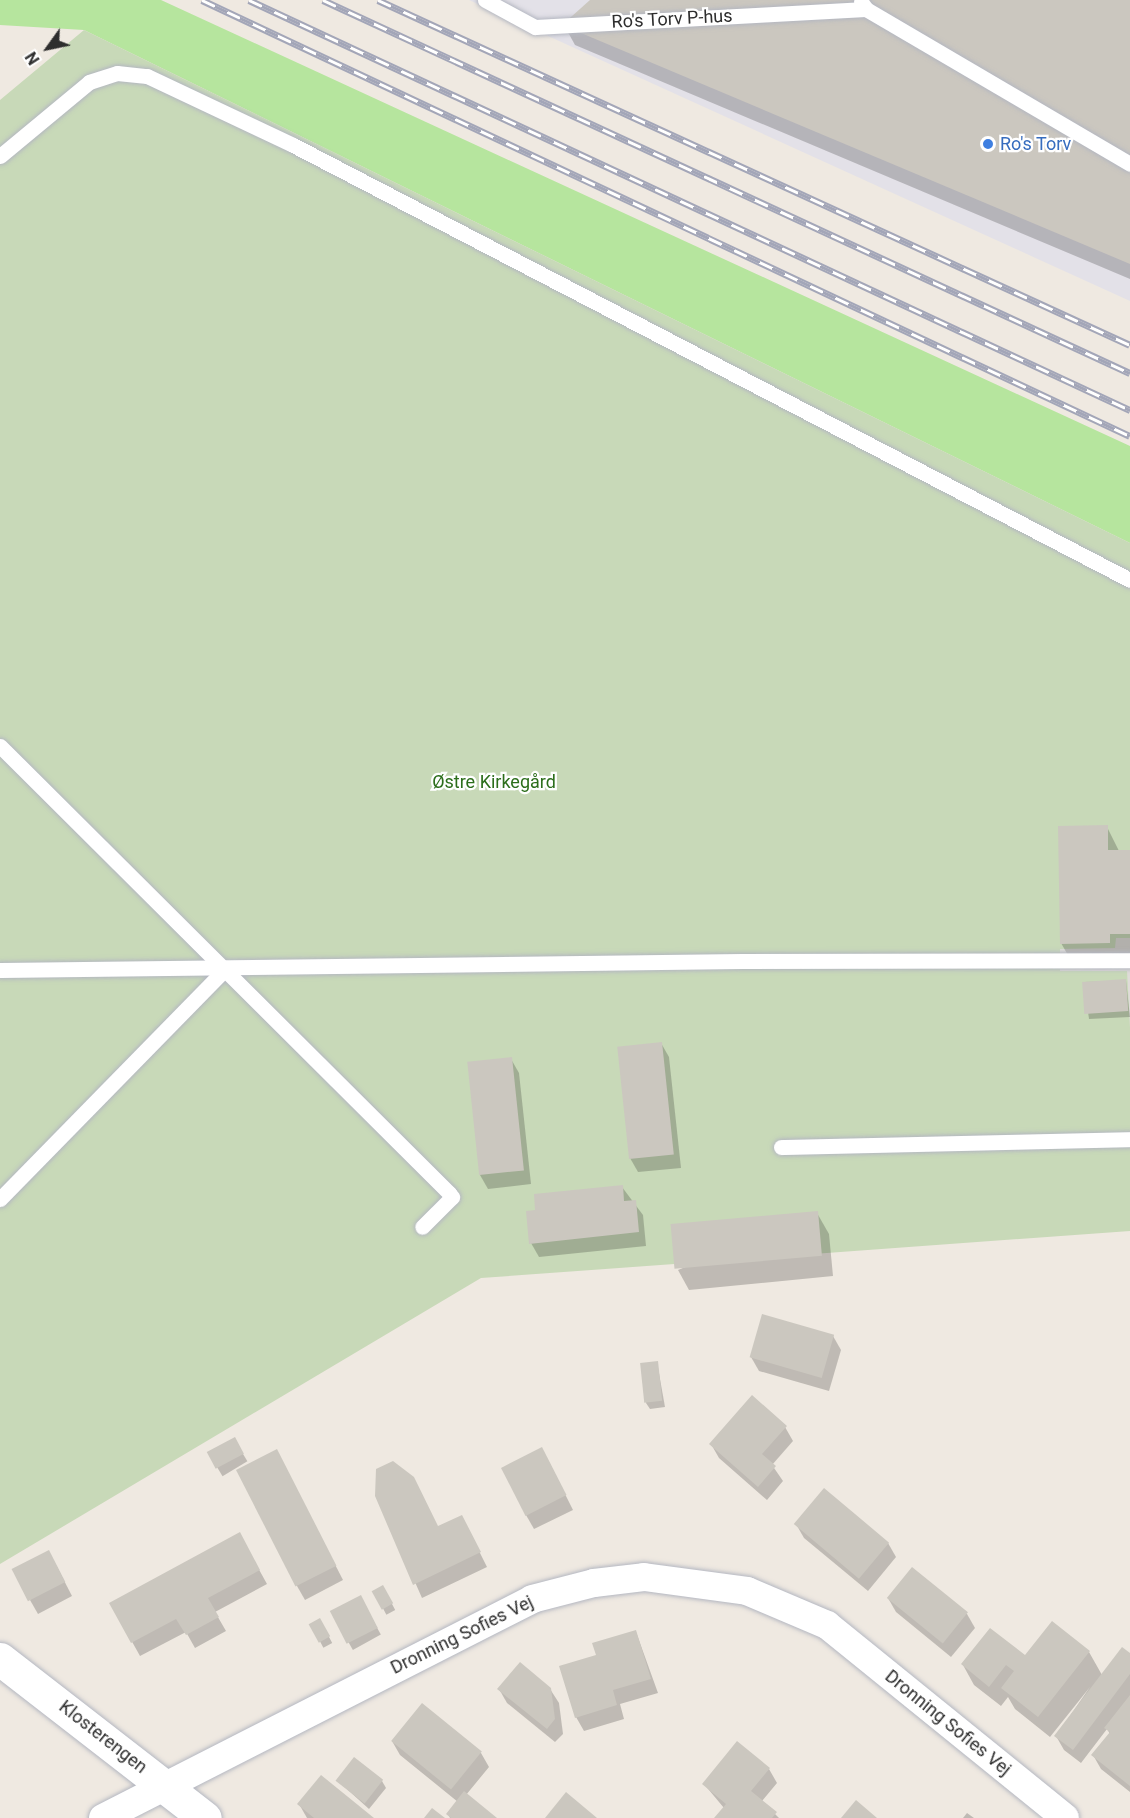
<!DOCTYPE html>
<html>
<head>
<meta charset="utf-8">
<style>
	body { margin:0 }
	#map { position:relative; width:1130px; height:1818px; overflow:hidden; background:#efe9e1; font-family:Roboto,sans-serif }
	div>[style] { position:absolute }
	.industrial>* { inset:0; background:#e3e1e8 }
	.green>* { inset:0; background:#b6e59e }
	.cemetery>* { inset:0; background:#c8d9b8 }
	.plaza>* { inset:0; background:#dfdcd8 }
	.shadow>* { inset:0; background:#0003; transform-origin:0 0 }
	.building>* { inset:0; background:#cbc7bf; transform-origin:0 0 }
	.roads { filter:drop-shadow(0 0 2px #b4b7c1) drop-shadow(0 0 2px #b4b7c1) }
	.service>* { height:15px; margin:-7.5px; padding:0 7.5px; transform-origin:7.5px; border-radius:7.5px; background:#fff }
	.minor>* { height:28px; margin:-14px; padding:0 14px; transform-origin:14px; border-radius:14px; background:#fff }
	.tertiary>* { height:33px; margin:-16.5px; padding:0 16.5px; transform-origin:16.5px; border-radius:16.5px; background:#fff }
	.rail>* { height:7px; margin-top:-3.5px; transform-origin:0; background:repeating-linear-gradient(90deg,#fff 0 14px,#a3a6b8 0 28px); box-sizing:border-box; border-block:2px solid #a3a6b8 }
	.dots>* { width:16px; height:16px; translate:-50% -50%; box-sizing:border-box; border:3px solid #fff; border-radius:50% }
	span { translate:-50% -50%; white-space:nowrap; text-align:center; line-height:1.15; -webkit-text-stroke:4.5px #fff; paint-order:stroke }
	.street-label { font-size:18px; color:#2e2e2e }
	.shop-label { font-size:18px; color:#366cbe }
	.left { translate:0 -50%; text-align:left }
	.park-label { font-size:18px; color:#2c6e1b }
	.north { position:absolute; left:18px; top:18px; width:60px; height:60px; -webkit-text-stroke:4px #fff; paint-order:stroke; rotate:237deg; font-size:16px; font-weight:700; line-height:24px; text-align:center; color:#2e2e2e }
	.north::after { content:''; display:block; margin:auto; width:21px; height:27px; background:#2e2e2e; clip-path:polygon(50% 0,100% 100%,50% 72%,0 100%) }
</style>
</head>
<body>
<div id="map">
	<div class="industrial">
		<i style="clip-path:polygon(469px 0,1130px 0,1130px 301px)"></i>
	</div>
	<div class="green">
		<i style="clip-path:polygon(0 0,161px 0,1130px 446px,1130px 543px,84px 30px,0 25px)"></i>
	</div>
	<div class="cemetery">
		<i style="clip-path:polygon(84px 30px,1130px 543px,1130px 1231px,481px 1278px,0 1564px,0 100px)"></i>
	</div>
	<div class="plaza">
		<i style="clip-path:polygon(1116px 938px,1130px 938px,1130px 1028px,1127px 971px,1060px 971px,1060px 949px,1115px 948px)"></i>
	</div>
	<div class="shadow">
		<i style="clip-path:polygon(592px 0,1130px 0,1130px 279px,575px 45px,564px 25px)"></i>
		<i style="clip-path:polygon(1107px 827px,1119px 851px,1130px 851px,1130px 954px,1073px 964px,1061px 943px)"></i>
		<i style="clip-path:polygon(1126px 981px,1130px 1017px,1089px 1019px,1084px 982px)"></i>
		<i style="clip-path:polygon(661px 1043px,669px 1057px,681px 1168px,638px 1172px,630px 1158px)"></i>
		<i style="clip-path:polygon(511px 1059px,519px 1073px,531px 1184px,488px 1189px,480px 1175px)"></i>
		<i style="clip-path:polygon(622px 1187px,643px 1215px,646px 1246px,539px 1257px,531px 1243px)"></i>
		<i style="clip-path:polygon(817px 1213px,829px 1234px,833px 1276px,689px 1290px,678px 1270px)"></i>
		<i style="clip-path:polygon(833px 1336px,841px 1350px,829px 1391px,759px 1371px,751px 1357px)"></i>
		<i style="clip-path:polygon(657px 1362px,665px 1407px,650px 1409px,646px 1403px)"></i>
		<i style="clip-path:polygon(785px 1427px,793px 1441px,772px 1465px,783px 1481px,767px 1500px,719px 1458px,711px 1444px)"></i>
		<i style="left:234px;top:1439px;width:26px;height:29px;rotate:59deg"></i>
		<i style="clip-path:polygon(549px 1462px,573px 1510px,534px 1529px,526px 1515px)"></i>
		<i style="clip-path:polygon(284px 1465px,343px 1580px,305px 1600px,297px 1586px)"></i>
		<i style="clip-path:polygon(824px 1490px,888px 1543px,896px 1557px,868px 1591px,804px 1538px,796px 1524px)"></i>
		<i style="clip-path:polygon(377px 1496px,438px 1528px,469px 1531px,487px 1567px,422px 1598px)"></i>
		<i style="clip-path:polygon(247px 1548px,267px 1584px,215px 1612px,226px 1631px,195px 1648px,186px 1632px,140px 1656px,111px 1604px)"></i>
		<i style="clip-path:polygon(56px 1565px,72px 1596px,38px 1614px,30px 1600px)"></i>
		<i style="left:383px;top:1587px;width:26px;height:10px;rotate:62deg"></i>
		<i style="left:360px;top:1597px;width:43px;height:32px;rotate:61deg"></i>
		<i style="clip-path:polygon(888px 1598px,967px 1614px,975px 1628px,951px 1657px,896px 1612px)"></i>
		<i style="left:320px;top:1620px;width:26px;height:10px;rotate:62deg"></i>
		<i style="clip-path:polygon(1052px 1623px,1089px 1652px,1102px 1675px,1130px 1655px,1130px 1792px,1101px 1769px,1093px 1755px,1110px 1734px,1107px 1729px,1081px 1763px,1064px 1750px,1056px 1736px,1090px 1687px,1050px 1737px,1015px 1709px,1008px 1697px,1001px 1706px,974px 1685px,963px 1665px,1025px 1657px)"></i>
		<i style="clip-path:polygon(636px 1632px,658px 1693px,620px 1704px,624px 1719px,584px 1731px,576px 1717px,598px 1655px)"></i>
		<i style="clip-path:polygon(499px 1689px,550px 1689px,559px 1703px,563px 1734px,555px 1742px,507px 1703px)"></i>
		<i style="clip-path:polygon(392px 1741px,481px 1753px,489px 1767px,466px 1795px,495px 1818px,450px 1818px,448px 1814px,458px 1802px,400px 1755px)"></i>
		<i style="clip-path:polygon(769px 1769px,777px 1783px,762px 1801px,779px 1818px,716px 1818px,724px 1808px,704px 1784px)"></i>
		<i style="clip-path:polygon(338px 1781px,382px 1781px,386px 1788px,369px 1809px)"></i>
		<i style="clip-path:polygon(299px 1804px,371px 1818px,307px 1818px)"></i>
		<i style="clip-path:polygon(967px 1813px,974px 1818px,963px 1818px)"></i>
	</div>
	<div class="building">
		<i style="clip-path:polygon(590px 0,1130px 0,1130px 264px,562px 25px)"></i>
		<i style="clip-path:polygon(1108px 825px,1108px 850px,1130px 850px,1130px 934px,1110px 934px,1110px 943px,1060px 944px,1058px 826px)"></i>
		<i style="left:1126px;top:979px;width:32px;height:44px;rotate:86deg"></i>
		<i style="left:662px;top:1042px;width:113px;height:45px;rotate:84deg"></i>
		<i style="left:512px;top:1057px;width:114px;height:45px;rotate:84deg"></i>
		<i style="clip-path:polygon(623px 1185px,624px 1201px,636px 1200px,639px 1232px,529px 1244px,526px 1211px,535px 1210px,534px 1194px)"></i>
		<i style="left:818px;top:1211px;width:45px;height:148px;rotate:85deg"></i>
		<i style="left:762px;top:1314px;width:75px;height:45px;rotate:16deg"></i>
		<i style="left:658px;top:1361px;width:40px;height:18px;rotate:84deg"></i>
		<i style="clip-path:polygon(752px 1395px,787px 1426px,762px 1454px,776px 1466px,758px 1487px,709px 1444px)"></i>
		<i style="left:235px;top:1437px;width:19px;height:32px;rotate:62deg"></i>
		<i style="left:542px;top:1447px;width:54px;height:46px;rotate:63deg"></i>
		<i style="left:277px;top:1449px;width:131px;height:46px;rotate:63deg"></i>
		<i style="clip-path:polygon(393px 1461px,414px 1477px,438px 1526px,462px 1515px,481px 1552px,413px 1585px,375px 1496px,376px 1469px)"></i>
		<i style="left:824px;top:1488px;width:85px;height:47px;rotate:40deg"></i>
		<i style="clip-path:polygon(240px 1532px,260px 1570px,208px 1598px,219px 1617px,186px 1635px,176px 1619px,131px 1643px,109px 1603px)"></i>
		<i style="left:49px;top:1550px;width:36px;height:42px;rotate:63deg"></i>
		<i style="left:912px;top:1567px;width:72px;height:40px;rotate:39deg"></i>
		<i style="left:383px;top:1585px;width:21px;height:13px;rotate:61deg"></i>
		<i style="left:361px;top:1595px;width:37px;height:35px;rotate:63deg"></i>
		<i style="left:320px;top:1618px;width:21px;height:13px;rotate:61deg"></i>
		<i style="clip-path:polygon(1052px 1621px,1090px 1651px,1038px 1717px,1001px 1688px,1014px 1671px,1006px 1665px,989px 1687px,961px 1664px,990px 1628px,1025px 1655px)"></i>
		<i style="clip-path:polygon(636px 1630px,651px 1679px,613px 1690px,617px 1705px,575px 1718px,559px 1666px,596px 1655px,592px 1643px)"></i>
		<i style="clip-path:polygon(1122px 1647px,1130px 1653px,1130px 1674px,1073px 1750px,1054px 1736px)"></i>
		<i style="clip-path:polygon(520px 1662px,551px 1688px,555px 1719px,547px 1729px,497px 1689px)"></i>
		<i style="clip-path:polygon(1130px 1695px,1130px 1786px,1091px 1755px,1110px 1732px,1104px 1728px)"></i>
		<i style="left:422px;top:1703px;width:77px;height:49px;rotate:39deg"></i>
		<i style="clip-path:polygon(737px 1741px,770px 1768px,751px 1791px,777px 1812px,772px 1818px,714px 1818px,726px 1804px,702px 1784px)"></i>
		<i style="left:354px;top:1757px;width:37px;height:30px;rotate:38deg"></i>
		<i style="clip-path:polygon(321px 1775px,374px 1818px,314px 1818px,297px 1804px)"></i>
		<i style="clip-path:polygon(464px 1791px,497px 1818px,451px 1818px,446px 1814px)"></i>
		<i style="clip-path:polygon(566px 1792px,597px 1818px,545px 1818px)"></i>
		<i style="clip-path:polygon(856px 1800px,877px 1818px,841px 1818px)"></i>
		<i style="clip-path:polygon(432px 1808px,445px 1818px,424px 1818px)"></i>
	</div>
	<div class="roads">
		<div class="service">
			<i style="left:485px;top:0;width:57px;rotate:28.4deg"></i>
			<i style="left:535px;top:27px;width:331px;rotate:-3.1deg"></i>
			<i style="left:861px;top:2px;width:9px;rotate:54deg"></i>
			<i style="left:866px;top:9px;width:306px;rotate:30.4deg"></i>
			<i style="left:0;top:156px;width:116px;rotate:-39.7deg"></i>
			<i style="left:89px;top:82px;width:29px;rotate:-18deg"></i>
			<i style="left:117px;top:73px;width:30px;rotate:6deg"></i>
			<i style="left:147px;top:76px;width:161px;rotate:25.3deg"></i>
			<i style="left:293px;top:145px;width:943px;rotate:27.46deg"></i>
			<i style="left:0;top:746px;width:634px;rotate:44.87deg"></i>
			<i style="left:449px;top:1193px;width:5px;rotate:53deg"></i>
			<i style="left:452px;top:1197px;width:42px;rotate:135deg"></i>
			<i style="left:0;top:970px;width:742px;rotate:-0.69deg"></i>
			<i style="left:742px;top:961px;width:388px;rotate:-0.1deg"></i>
			<i style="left:781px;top:1147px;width:349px;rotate:-1.3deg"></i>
			<i style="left:0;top:1199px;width:323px;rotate:-45.6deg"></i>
		</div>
		<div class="minor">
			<i style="left:103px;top:1818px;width:482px;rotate:-27deg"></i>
			<i style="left:532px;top:1599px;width:64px;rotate:-14.5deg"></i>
			<i style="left:594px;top:1583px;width:50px;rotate:-6.8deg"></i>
			<i style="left:644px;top:1577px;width:104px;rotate:7.7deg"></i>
			<i style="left:747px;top:1591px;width:87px;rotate:23deg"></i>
			<i style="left:827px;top:1625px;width:306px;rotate:39deg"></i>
		</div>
		<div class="tertiary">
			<i style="left:0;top:1659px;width:259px;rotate:37.8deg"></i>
		</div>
	</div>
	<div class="rail">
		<i style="left:202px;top:0;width:1025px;rotate:25.17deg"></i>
		<i style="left:249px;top:0;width:972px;rotate:24.96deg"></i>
		<i style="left:323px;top:0;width:889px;rotate:24.81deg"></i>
		<i style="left:378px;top:0;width:827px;rotate:24.64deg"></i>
	</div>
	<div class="dots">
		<i style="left:988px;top:144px;background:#3f7fe0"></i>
	</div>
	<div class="street-label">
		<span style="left:672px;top:19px;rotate:-3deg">Ro's Torv P-hus</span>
		<span style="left:462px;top:1635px;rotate:-26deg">Dronning Sofies Vej</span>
		<span style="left:948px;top:1723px;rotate:39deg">Dronning Sofies Vej</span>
		<span style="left:103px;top:1737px;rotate:38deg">Klosterengen</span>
	</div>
	<div class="shop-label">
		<span class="left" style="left:1000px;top:144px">Ro's Torv</span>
	</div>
	<div class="park-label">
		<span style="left:494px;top:782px">Østre Kirkegård</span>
	</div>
	<div class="north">N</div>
</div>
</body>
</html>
